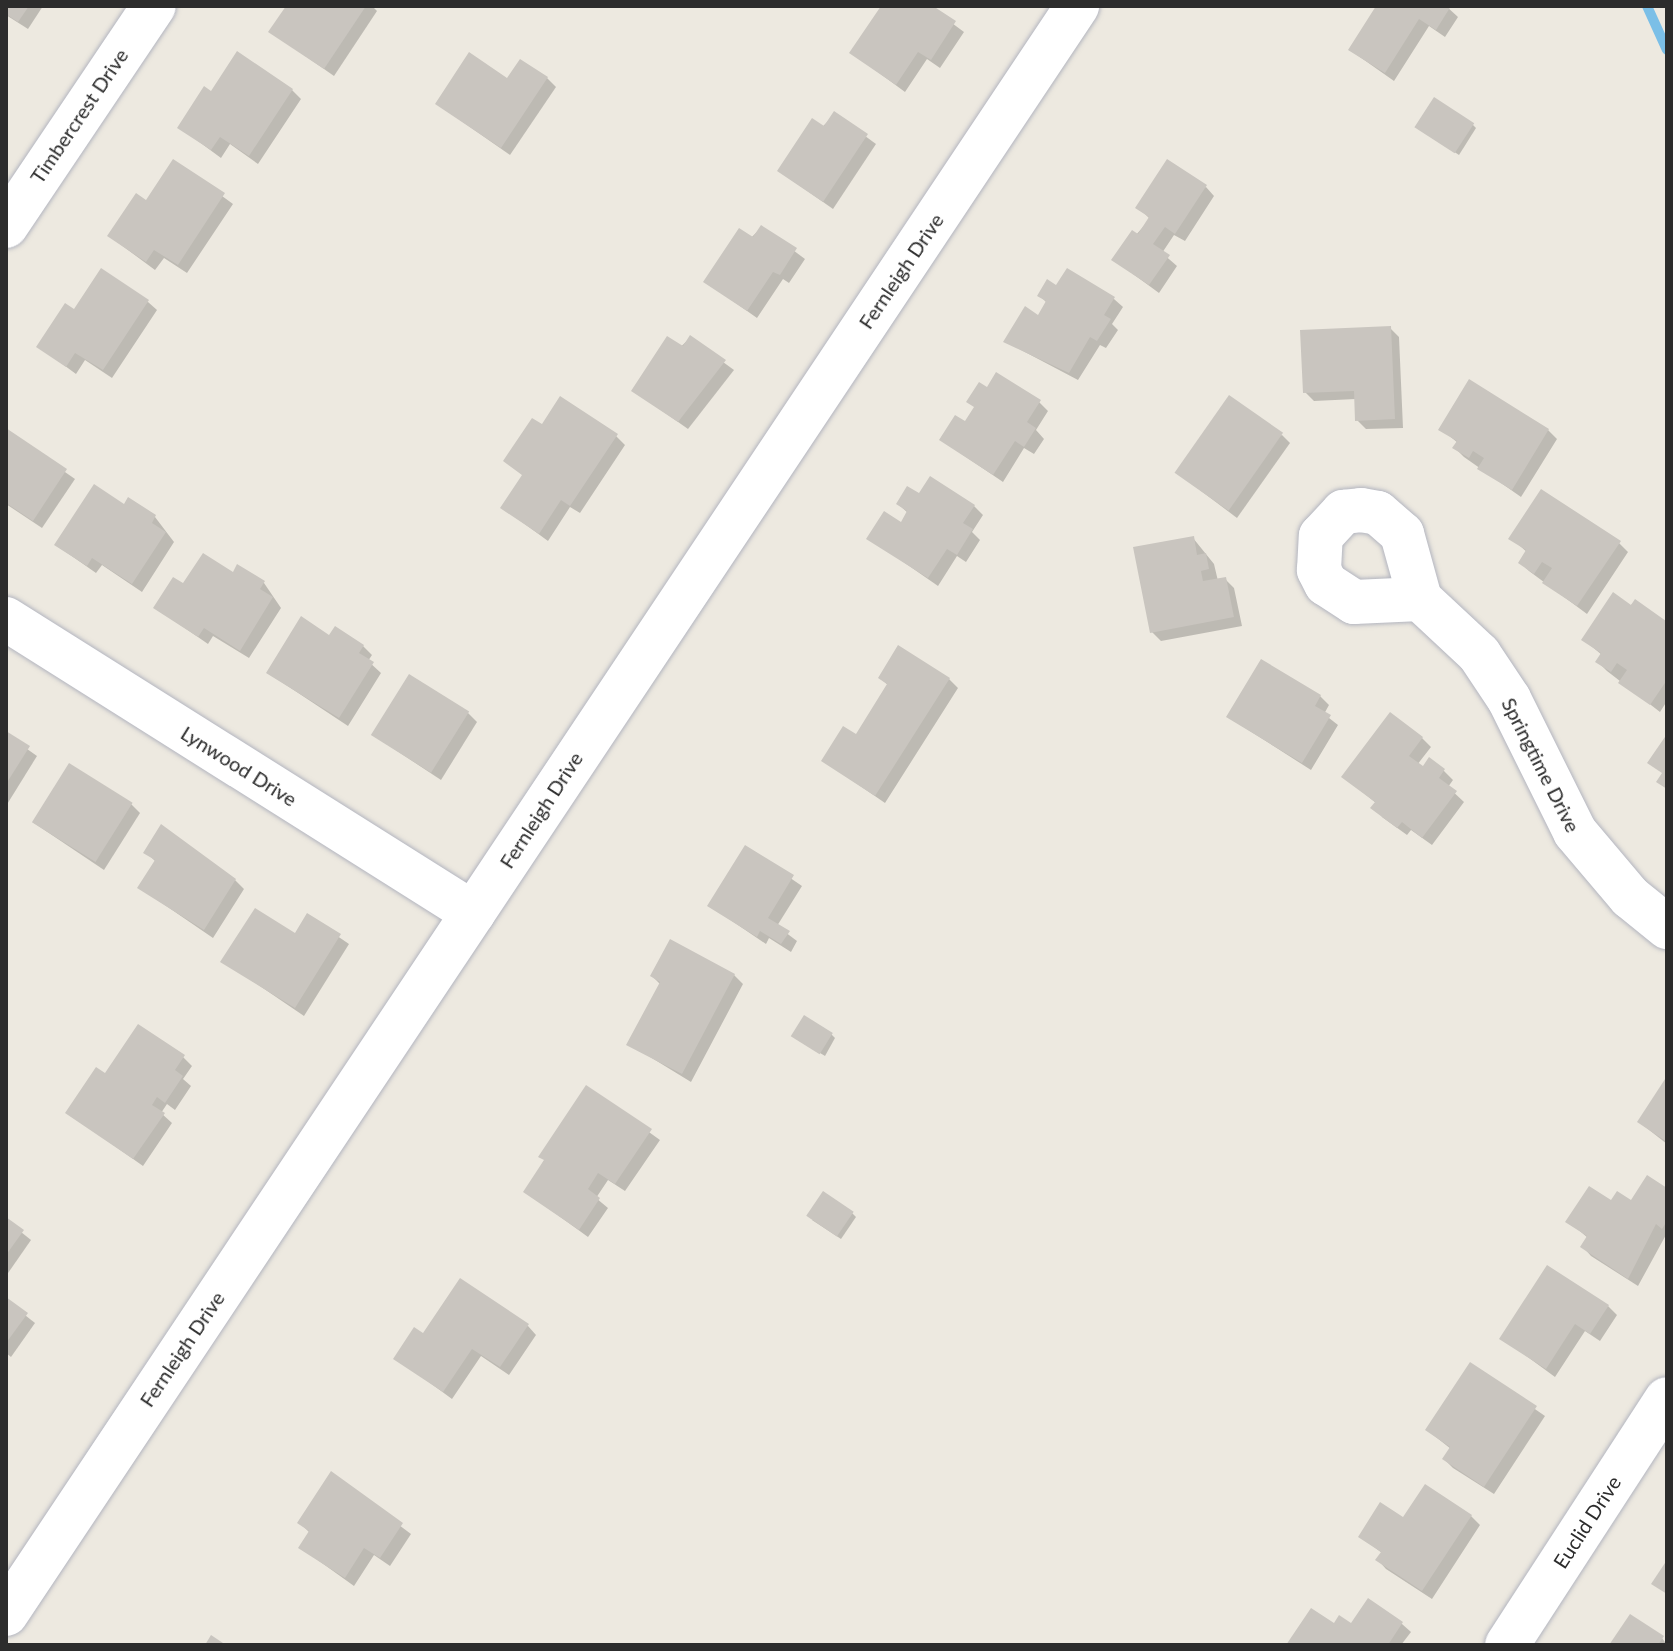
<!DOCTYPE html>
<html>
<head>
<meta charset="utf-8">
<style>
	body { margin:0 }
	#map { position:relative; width:1673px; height:1651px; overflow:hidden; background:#ede9e0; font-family:Lato,sans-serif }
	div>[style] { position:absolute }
	.shadow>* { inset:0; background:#0003 }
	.stream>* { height:10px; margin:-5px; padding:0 5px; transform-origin:5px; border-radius:5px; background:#7bbfe7 }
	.building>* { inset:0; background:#c9c5bf; transform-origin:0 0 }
	.roads { filter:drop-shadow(0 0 2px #b3b5bf) drop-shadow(0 0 2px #b3b5bf) }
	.minor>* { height:44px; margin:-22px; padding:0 22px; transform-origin:22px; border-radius:22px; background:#fff }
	span { translate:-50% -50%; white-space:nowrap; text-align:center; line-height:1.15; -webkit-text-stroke:6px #fff; paint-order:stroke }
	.street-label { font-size:20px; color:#2c2c2c }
	.frame { position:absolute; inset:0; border:8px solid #2c2c2c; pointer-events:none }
</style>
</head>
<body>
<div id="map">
	<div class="shadow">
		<i style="clip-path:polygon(6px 6px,43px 6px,28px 29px,6px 15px)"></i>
		<i style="clip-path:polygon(288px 6px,372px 6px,377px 11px,334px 76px,271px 32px)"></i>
		<i style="clip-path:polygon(883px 6px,929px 6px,964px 32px,940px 68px,927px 59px,905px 92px,852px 53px)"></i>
		<i style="clip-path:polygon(1378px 6px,1446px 6px,1458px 17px,1445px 37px,1429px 26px,1394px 81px,1350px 50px)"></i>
		<i style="clip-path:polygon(547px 78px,556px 87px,510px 155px,437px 104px,508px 80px)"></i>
		<i style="clip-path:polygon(292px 90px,301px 99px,258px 164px,230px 144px,221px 158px,179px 127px,212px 94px)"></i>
		<i style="clip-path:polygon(835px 114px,876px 144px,833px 209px,779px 171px)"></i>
		<i style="clip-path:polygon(1472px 124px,1476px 128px,1459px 155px,1421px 130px)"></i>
		<i style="clip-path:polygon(174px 161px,233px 204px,187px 273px,164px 258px,155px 270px,109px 236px,146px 203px)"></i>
		<i style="clip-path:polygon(1206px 187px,1214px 196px,1185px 241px,1174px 235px,1162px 253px,1177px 266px,1159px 293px,1114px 260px,1150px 219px,1138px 207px)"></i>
		<i style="clip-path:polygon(762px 227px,805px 259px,789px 283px,783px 279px,757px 318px,706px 282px)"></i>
		<i style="clip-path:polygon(1057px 288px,1114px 299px,1123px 307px,1112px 324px,1118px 330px,1106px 348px,1100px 345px,1078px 380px,1006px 342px,1039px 317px,1047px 303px,1039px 295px)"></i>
		<i style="clip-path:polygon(148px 302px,157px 310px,112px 378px,85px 360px,76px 374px,38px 346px,74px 312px)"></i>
		<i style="clip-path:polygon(1390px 328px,1399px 337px,1403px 428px,1366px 429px,1357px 420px,1356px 399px,1314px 401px,1305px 392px)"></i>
		<i style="clip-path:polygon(690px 338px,734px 370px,688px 429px,634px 391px)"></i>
		<i style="clip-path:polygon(1039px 402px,1048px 411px,1036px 430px,1044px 439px,1034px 454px,1024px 448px,1003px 482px,941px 440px,965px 424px,975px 408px)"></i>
		<i style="clip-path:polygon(542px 427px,616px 436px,625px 445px,580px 513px,570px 507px,548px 541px,503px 508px,524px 476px,505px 461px)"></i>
		<i style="clip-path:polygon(1441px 429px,1548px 430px,1557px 439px,1521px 497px,1464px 457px,1455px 448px,1458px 443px)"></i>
		<i style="clip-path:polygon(6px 431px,75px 479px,42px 528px,6px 504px)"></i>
		<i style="clip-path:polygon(1282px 435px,1290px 443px,1237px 518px,1176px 472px)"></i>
		<i style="clip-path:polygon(920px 496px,974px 506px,983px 515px,972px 532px,980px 540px,966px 562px,957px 556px,938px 586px,869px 538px,902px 525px,908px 513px,898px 504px)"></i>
		<i style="clip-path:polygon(125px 506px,155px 517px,174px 542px,142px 592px,102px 565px,96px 573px,56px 545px)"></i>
		<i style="clip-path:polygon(1193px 538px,1214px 564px,1218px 581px,1225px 579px,1234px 588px,1242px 626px,1161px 641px,1152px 632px)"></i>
		<i style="clip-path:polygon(1511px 538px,1619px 543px,1628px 552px,1587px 614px,1529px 571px,1520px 562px,1527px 552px)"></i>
		<i style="clip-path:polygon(233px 574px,264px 583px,281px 608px,249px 658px,213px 636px,208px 644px,156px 608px,184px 586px)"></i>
		<i style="clip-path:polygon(1635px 602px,1667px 628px,1667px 701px,1660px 712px,1607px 671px,1598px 662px,1602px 655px,1584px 640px)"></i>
		<i style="clip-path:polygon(330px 637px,363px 646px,372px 655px,368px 661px,381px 673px,348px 726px,268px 673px)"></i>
		<i style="clip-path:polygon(880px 678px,949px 679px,958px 688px,885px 803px,824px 761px,856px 737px,889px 686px)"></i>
		<i style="clip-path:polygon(1320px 696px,1329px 705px,1324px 714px,1338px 725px,1311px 770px,1228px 717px)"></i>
		<i style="clip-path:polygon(468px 713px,477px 722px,441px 780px,373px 735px)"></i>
		<i style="clip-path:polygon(6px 734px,37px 756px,6px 806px)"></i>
		<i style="clip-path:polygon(1422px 738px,1431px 747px,1417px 765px,1423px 769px,1430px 760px,1444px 771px,1453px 780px,1448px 787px,1464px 802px,1432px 845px,1411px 830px,1407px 835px,1382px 817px,1376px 803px,1344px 777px)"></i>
		<i style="clip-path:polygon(131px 804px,140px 813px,104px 870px,34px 823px)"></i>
		<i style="clip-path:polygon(746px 848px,802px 886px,777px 926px,797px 941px,791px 952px,769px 938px,766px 944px,710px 906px)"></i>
		<i style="clip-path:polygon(146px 852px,235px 880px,244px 889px,213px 938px,140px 888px,156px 862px)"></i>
		<i style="clip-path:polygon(308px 916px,349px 944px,304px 1016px,223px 961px,295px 936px)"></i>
		<i style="clip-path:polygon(734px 975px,743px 984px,691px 1082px,629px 1044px,661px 985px,652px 976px)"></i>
		<i style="clip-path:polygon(831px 1034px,835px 1038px,825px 1056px,797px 1039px)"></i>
		<i style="clip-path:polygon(183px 1057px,192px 1066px,183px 1079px,191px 1086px,175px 1110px,167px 1104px,161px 1113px,172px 1123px,143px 1166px,68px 1113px,106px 1076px)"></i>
		<i style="clip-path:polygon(1667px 1079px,1667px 1144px,1639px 1122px)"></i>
		<i style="clip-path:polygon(586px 1087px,660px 1140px,625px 1191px,608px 1180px,596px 1198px,608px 1208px,588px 1237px,526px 1192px)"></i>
		<i style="clip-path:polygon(1667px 1191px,1667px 1233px,1638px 1286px,1591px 1256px,1583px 1247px,1588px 1238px,1568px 1221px,1612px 1203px,1631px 1203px)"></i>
		<i style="clip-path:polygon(852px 1213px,856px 1217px,841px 1239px,812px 1220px)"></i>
		<i style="clip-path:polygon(6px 1220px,31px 1240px,6px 1276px)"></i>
		<i style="clip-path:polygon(6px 1300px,35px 1323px,11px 1357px,6px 1353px)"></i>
		<i style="clip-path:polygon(1608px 1306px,1617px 1315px,1600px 1341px,1585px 1331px,1555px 1377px,1502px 1338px)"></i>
		<i style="clip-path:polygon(528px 1326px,536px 1335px,509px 1375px,481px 1356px,452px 1399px,396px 1358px,423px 1336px)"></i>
		<i style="clip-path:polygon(1470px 1364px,1545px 1416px,1494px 1494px,1453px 1468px,1444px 1459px,1451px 1449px,1427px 1430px)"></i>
		<i style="clip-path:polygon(331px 1474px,411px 1534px,390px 1566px,374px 1555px,354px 1586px,301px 1548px,310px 1533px,300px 1523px)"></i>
		<i style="clip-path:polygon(1471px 1516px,1480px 1525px,1432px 1599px,1386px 1569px,1378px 1560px,1382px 1553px,1360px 1536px,1404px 1520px)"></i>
		<i style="clip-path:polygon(1402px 1624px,1411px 1632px,1401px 1645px,1289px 1645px,1334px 1626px)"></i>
		<i style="clip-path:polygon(1662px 1638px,1667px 1645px,1612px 1645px)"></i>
	</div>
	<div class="stream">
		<i style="left:1647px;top:6px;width:48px;rotate:65.6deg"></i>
	</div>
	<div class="building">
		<i style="clip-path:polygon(6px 6px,29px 6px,18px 22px,6px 14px)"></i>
		<i style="clip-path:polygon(286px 6px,366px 6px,324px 69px,268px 32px)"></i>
		<i style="clip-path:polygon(881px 6px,933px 6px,956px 21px,931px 60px,918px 52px,896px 85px,849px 53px)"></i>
		<i style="clip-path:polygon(1376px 6px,1451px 6px,1436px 30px,1419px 19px,1385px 73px,1348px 50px)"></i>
		<i style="clip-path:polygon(237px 51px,293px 89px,249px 156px,220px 137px,211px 150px,177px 128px,204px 86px,211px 91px)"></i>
		<i style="clip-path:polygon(469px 52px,507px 78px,520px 59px,548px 77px,501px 148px,435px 104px)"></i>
		<i style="left:1434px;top:97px;width:48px;height:36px;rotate:33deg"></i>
		<i style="clip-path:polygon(834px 111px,868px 134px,823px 202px,777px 171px,812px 118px,824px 126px)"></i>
		<i style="clip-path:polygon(173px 159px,225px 193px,178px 265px,154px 250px,146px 262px,107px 236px,136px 193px,146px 200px)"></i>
		<i style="clip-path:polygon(1167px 159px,1207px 185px,1175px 234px,1165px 227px,1153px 244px,1170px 255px,1149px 285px,1111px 260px,1132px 230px,1138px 234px,1149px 217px,1135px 208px)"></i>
		<i style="clip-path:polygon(761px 225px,797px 248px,780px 275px,773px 272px,747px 311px,703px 282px,739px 228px,753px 237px)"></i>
		<i style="clip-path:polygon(101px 268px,149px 300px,103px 370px,75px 353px,66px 367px,36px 347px,65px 303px,74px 309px)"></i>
		<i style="clip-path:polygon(1067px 268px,1115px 297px,1104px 315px,1111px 319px,1097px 341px,1090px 337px,1069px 373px,1003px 342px,1025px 306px,1038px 315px,1046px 301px,1037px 296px,1047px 279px,1056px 285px)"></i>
		<i style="clip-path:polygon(1391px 326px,1395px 419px,1355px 421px,1354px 391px,1303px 393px,1300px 330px)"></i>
		<i style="clip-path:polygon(690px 335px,726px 360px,678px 422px,631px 391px,667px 336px,683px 346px)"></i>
		<i style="clip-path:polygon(996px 372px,1041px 400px,1027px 422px,1036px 428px,1024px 447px,1015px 441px,993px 475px,939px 440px,955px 415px,965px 421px,974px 407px,966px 402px,979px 382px,987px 387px)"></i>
		<i style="clip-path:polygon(1469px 379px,1549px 429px,1512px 490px,1477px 469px,1484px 458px,1473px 451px,1469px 458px,1452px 448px,1457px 441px,1438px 430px)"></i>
		<i style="left:1229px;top:395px;width:66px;height:95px;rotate:35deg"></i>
		<i style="clip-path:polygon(560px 396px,618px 434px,570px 506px,561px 500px,539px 534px,500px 508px,522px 475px,503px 461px,532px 418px,542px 424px)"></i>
		<i style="clip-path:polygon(6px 428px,67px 469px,33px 521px,6px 503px)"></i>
		<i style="clip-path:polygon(930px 476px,975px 505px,963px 523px,973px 529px,957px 555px,947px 549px,928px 578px,866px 539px,884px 511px,901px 522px,907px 511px,896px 504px,907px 486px,919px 493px)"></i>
		<i style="clip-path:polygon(94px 484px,124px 504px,128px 497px,156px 515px,152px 523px,166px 532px,132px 584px,92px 558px,87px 566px,54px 545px)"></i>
		<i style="clip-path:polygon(1541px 489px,1621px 541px,1577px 606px,1542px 583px,1552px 568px,1542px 562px,1534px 574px,1518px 563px,1526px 550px,1508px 539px)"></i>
		<i style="clip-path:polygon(1194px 536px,1197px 555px,1206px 553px,1209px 569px,1201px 571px,1203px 581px,1226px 577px,1234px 617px,1150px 633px,1133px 547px)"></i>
		<i style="clip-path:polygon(203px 553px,233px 572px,237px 564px,265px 581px,260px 589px,273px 597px,240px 651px,204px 628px,198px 637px,153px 608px,173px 577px,183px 583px)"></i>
		<i style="clip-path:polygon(1613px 592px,1631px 605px,1635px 599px,1666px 621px,1667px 680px,1650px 705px,1618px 683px,1627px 670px,1617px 663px,1611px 672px,1595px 662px,1601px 653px,1581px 640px)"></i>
		<i style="clip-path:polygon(301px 616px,329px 635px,335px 626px,364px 645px,359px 653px,374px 662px,339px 718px,266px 673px)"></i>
		<i style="clip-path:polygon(898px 645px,950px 678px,875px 796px,821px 761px,843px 726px,856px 734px,887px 684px,878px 678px)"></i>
		<i style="clip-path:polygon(1261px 659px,1321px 695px,1315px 706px,1331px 715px,1302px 763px,1226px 717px)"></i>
		<i style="left:409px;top:674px;width:71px;height:72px;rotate:32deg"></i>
		<i style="clip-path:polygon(1390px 712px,1423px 737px,1409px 756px,1423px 766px,1429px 757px,1445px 769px,1439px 778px,1457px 791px,1422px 838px,1402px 822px,1397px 828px,1370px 808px,1375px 802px,1341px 777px)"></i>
		<i style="clip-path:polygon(6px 731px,30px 746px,6px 784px)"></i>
		<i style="clip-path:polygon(1667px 734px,1667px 789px,1656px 782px,1662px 773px,1647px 763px)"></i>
		<i style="left:69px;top:763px;width:75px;height:70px;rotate:32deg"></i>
		<i style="clip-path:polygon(161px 824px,236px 879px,204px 930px,137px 888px,155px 860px,143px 853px)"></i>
		<i style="clip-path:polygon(745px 845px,794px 875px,768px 918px,790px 931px,781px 944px,760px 931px,757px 937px,707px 906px)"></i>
		<i style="clip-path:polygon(255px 908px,295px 933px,307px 913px,341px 934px,295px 1008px,220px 962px)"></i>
		<i style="clip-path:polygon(670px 939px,735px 974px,682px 1074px,626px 1045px,660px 982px,650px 976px)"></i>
		<i style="left:804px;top:1015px;width:34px;height:25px;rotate:32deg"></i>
		<i style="clip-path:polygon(138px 1024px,185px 1055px,175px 1070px,183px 1076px,165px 1103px,157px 1097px,152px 1105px,165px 1113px,133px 1159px,65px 1113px,96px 1067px,105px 1073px)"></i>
		<i style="clip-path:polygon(1667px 1076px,1667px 1142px,1637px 1122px)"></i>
		<i style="clip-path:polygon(586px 1085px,652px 1129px,615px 1184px,598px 1173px,588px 1189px,600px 1198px,579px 1230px,523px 1192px,544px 1160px,538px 1157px)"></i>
		<i style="clip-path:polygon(1647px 1175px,1667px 1188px,1667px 1221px,1662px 1229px,1656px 1224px,1628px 1279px,1580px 1247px,1587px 1236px,1565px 1222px,1589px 1186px,1611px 1200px,1617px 1191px,1631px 1200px)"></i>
		<i style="left:823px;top:1191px;width:37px;height:30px;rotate:34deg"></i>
		<i style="clip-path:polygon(6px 1217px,24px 1230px,6px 1255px)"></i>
		<i style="clip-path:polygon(1547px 1265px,1609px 1305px,1590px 1334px,1575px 1324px,1546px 1369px,1499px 1339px)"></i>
		<i style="clip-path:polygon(460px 1278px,529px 1324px,500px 1367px,472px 1349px,443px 1392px,393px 1359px,414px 1327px,423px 1333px)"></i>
		<i style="clip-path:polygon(6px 1297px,28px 1313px,6px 1343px)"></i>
		<i style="clip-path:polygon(1470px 1362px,1537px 1406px,1484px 1487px,1442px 1459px,1450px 1447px,1425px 1430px)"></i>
		<i style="clip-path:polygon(331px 1471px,403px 1523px,380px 1558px,364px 1548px,345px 1578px,298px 1548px,309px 1531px,297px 1523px)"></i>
		<i style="clip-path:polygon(1425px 1484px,1472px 1515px,1422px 1591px,1375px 1560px,1381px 1552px,1358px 1537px,1380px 1502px,1403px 1517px)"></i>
		<i style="clip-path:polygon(1667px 1560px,1667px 1594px,1651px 1584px)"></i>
		<i style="clip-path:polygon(1368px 1598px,1403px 1622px,1388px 1645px,1286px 1645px,1311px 1608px,1334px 1623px,1339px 1615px,1351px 1623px)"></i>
		<i style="clip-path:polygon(1630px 1614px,1664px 1636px,1658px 1645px,1609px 1645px)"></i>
		<i style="clip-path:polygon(211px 1635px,226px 1645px,205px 1645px)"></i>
	</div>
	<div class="roads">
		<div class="minor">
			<i style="left:6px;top:226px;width:265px;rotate:-56.1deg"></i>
			<i style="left:1361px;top:510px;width:17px;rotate:10deg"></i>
			<i style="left:1378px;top:513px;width:32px;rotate:41deg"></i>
			<i style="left:1402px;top:534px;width:67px;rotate:74.5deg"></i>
			<i style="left:1420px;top:599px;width:66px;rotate:177.4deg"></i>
			<i style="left:1354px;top:602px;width:33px;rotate:-147deg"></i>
			<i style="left:1326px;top:584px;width:16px;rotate:-117deg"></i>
			<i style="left:1319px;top:570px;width:34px;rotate:-87deg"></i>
			<i style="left:1321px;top:536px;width:33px;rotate:-47deg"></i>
			<i style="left:1343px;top:512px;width:18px;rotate:-6deg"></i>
			<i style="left:1420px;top:599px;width:81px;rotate:43deg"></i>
			<i style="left:1479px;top:654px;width:54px;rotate:56.3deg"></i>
			<i style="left:1509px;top:699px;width:148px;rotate:63.6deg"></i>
			<i style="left:1575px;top:832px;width:85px;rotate:49.8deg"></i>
			<i style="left:1630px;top:897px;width:48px;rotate:39deg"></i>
			<i style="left:6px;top:619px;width:552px;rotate:32.19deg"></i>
			<i style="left:6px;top:1614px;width:1932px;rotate:-56.33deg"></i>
			<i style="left:1507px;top:1645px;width:293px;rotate:-57deg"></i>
		</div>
	</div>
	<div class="street-label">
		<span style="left:79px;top:116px;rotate:-56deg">Timbercrest Drive</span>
		<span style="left:901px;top:271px;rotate:-56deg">Fernleigh Drive</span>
		<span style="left:1541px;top:765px;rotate:63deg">Springtime Drive</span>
		<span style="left:239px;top:766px;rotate:32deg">Lynwood Drive</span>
		<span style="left:541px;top:810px;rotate:-57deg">Fernleigh Drive</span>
		<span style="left:182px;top:1349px;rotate:-56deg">Fernleigh Drive</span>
		<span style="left:1587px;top:1522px;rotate:-57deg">Euclid Drive</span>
	</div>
	<div class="frame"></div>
</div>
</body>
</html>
